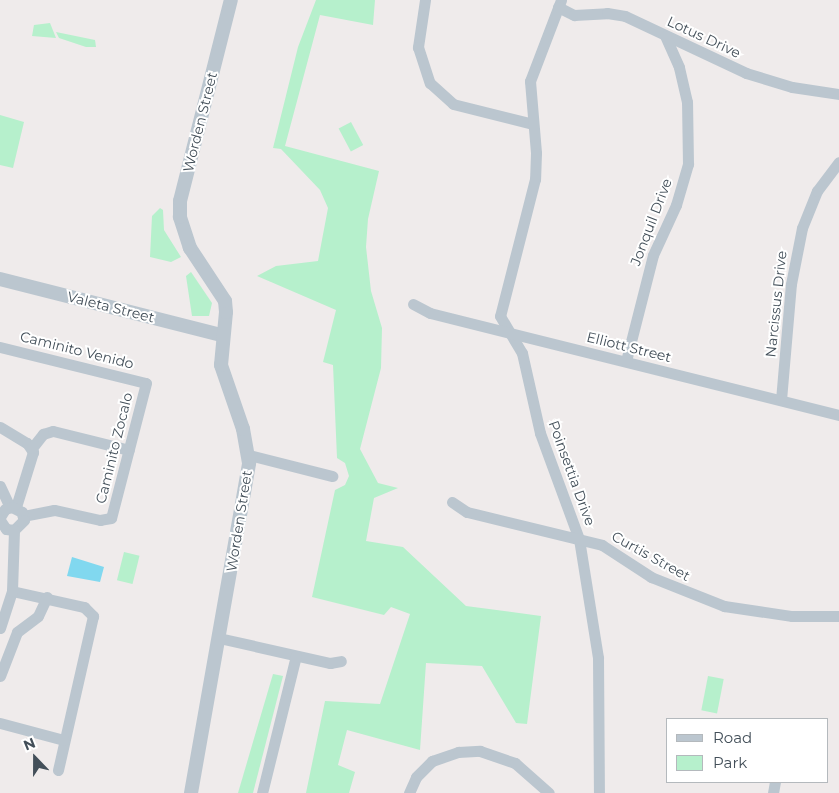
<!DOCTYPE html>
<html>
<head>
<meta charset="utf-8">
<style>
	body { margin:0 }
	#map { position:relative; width:839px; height:793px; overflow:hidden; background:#efebeb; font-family:Montserrat,sans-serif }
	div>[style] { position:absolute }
	.green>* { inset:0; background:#b6f0cc; transform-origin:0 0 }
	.water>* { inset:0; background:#81d8ef }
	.minor>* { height:11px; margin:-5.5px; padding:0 5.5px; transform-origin:5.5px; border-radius:5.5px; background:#bbc6cf }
	.tertiary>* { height:14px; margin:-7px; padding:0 7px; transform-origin:7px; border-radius:7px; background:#bbc6cf }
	span { translate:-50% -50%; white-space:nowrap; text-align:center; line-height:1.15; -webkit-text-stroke:4px #fff; paint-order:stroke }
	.street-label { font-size:14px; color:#434f59 }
	.legend { position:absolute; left:666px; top:718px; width:162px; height:65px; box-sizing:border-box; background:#fff; border:1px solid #b4b9bd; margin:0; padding:6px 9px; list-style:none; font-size:15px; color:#434f59 }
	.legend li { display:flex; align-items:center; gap:10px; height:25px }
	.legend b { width:25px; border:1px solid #b4b9bd }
	.north { position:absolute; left:10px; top:733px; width:50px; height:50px; -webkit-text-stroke:4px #fff; paint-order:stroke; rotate:338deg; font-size:14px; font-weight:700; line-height:20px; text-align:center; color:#434f59 }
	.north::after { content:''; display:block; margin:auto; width:18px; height:22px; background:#434f59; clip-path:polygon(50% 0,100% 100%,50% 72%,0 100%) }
</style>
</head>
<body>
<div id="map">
	<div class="green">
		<i style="clip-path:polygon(316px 0,375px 0,373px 25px,320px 15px,285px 146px,379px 171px,368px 219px,366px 247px,371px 291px,382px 328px,381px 368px,360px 449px,378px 483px,398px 488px,374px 498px,366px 541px,403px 547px,466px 606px,541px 616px,527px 724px,516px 723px,482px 666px,426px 663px,420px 750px,347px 730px,338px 765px,355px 772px,349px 793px,306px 793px,325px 701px,380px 704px,410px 614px,391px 607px,384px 615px,312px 597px,335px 490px,345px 485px,349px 476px,345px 463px,337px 458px,333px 365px,323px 362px,336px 310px,257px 276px,276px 266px,318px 261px,328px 208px,320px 190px,281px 149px,273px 148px,298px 47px)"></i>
		<i style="clip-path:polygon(50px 23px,56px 38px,32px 36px,34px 25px)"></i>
		<i style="clip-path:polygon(56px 32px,95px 40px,96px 47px,86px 47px,59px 38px)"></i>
		<i style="clip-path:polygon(0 115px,24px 122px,13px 168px,0 165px)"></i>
		<i style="left:351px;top:122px;width:26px;height:14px;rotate:62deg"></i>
		<i style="clip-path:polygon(160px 208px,163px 210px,164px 230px,181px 257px,171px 262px,150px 257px,152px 216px)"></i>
		<i style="clip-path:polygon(191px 272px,212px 303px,209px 316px,192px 316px,186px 276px)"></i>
		<i style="left:124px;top:552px;width:16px;height:29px;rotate:14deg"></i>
		<i style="clip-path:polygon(273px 674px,283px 676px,253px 793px,238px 793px)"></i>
		<i style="left:708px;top:676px;width:16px;height:35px;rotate:11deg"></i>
	</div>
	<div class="water">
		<i style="clip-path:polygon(72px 557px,104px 567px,100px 582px,67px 576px)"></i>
	</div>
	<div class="minor">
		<i style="left:425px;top:0;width:48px;rotate:98.5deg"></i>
		<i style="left:418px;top:47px;width:38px;rotate:72deg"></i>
		<i style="left:430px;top:83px;width:31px;rotate:42deg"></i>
		<i style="left:453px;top:104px;width:82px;rotate:14deg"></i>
		<i style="left:561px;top:0;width:87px;rotate:110.9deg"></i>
		<i style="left:530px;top:81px;width:72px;rotate:85.2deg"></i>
		<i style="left:536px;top:153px;width:26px;rotate:92deg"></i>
		<i style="left:535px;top:179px;width:141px;rotate:104.3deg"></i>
		<i style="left:500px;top:316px;width:43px;rotate:59.3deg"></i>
		<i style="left:522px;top:353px;width:82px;rotate:77.3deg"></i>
		<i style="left:540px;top:433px;width:113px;rotate:69.8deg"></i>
		<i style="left:579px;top:539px;width:121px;rotate:80.9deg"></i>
		<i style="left:598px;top:658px;width:135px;rotate:89.6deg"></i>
		<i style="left:558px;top:7px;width:18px;rotate:27deg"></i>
		<i style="left:574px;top:15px;width:33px;rotate:-3deg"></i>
		<i style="left:607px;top:13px;width:18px;rotate:9deg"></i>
		<i style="left:625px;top:16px;width:134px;rotate:25.2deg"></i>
		<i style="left:746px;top:73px;width:48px;rotate:16.9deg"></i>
		<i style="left:792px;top:87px;width:48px;rotate:8.5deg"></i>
		<i style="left:413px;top:304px;width:19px;rotate:28deg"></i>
		<i style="left:430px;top:313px;width:422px;rotate:14deg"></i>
		<i style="left:0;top:347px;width:150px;rotate:13.9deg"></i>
		<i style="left:146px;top:383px;width:139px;rotate:104.5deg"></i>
		<i style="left:111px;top:518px;width:11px;rotate:170deg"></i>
		<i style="left:100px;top:520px;width:47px;rotate:-167.7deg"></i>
		<i style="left:54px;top:510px;width:32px;rotate:169deg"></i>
		<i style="left:626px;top:361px;width:109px;rotate:-75.7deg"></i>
		<i style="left:653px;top:255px;width:55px;rotate:-65.3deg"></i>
		<i style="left:676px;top:205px;width:43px;rotate:-73.7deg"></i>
		<i style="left:688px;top:164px;width:62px;rotate:-90.9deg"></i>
		<i style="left:687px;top:102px;width:36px;rotate:-103deg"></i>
		<i style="left:679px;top:67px;width:34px;rotate:-114deg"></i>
		<i style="left:781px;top:400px;width:116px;rotate:-85.1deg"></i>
		<i style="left:791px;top:284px;width:57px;rotate:-78.9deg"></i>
		<i style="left:802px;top:228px;width:40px;rotate:-68deg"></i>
		<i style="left:817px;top:191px;width:36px;rotate:-53deg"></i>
		<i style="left:0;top:427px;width:31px;rotate:31deg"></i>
		<i style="left:27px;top:443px;width:11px;rotate:56deg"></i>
		<i style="left:33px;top:452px;width:58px;rotate:107.2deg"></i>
		<i style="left:32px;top:448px;width:18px;rotate:-52deg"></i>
		<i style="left:43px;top:434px;width:10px;rotate:-17deg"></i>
		<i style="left:53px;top:431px;width:78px;rotate:14deg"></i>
		<i style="left:249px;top:455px;width:86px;rotate:14.2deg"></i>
		<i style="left:0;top:486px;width:23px;rotate:65deg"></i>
		<i style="left:452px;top:502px;width:18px;rotate:34deg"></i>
		<i style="left:467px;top:512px;width:139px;rotate:13.7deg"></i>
		<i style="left:602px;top:545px;width:59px;rotate:33.1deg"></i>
		<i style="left:651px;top:577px;width:79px;rotate:21.7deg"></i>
		<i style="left:724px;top:606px;width:69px;rotate:8.4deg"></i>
		<i style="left:792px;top:616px;width:47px"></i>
		<i style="left:0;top:517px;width:9px;rotate:-58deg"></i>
		<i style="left:5px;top:509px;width:7px;rotate:-16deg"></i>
		<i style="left:12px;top:507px;width:11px;rotate:27deg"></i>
		<i style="left:22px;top:512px;width:8px;rotate:76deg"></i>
		<i style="left:24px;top:520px;width:14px;rotate:135deg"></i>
		<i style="left:14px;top:530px;width:8px;rotate:-173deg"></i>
		<i style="left:6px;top:529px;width:11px;rotate:-124deg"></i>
		<i style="left:12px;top:591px;width:74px;rotate:12.5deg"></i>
		<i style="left:84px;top:607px;width:13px;rotate:45deg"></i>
		<i style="left:93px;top:616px;width:158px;rotate:102.8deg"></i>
		<i style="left:0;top:628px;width:39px;rotate:-72deg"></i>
		<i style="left:12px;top:591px;width:61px;rotate:-88.1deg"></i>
		<i style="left:219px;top:638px;width:114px;rotate:12.7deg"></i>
		<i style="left:330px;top:663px;width:11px;rotate:-10deg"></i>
		<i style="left:0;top:676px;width:47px;rotate:-68.9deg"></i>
		<i style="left:17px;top:632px;width:26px;rotate:-37deg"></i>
		<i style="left:38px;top:616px;width:21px;rotate:-65deg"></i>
		<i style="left:0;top:723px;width:66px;rotate:14.9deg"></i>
		<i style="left:262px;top:793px;width:141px;rotate:-76.1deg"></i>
		<i style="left:409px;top:793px;width:17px;rotate:-66deg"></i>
		<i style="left:416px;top:777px;width:23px;rotate:-45deg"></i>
		<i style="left:432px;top:761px;width:28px;rotate:-19deg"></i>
		<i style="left:458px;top:752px;width:22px;rotate:-3deg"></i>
		<i style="left:480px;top:751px;width:37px;rotate:19deg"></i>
		<i style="left:515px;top:763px;width:45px;rotate:41.4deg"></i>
		<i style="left:773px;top:793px;width:11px;rotate:-80deg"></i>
	</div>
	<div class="tertiary">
		<i style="left:0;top:279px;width:229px;rotate:14.2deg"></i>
		<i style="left:191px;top:793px;width:335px;rotate:-80deg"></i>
		<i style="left:249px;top:463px;width:35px;rotate:-100deg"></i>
		<i style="left:243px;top:429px;width:68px;rotate:-109deg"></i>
		<i style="left:221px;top:365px;width:53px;rotate:-84.6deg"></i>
		<i style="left:226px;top:312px;width:11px;rotate:-95deg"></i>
		<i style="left:225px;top:301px;width:64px;rotate:-123.4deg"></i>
		<i style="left:190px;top:248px;width:33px;rotate:-108deg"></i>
		<i style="left:180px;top:217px;width:16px;rotate:-90deg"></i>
		<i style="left:180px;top:201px;width:207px;rotate:-75.8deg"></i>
	</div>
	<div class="street-label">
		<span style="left:704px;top:37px;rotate:25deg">Lotus Drive</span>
		<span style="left:200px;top:122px;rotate:-76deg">Worden Street</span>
		<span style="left:651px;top:222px;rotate:-69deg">Jonquil Drive</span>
		<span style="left:776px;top:304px;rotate:-84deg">Narcissus Drive</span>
		<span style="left:111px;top:307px;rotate:14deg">Valeta Street</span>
		<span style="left:629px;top:347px;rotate:14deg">Elliott Street</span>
		<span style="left:77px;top:350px;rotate:14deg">Caminito Venido</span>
		<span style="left:114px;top:448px;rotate:-76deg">Caminito Zocalo</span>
		<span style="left:572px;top:473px;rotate:70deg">Poinsettia Drive</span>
		<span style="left:239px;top:521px;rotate:-81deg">Worden Street</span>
		<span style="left:651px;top:556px;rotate:29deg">Curtis Street</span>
	</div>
	<ul class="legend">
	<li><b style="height:6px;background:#bbc6cf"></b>Road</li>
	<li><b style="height:14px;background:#b6f0cc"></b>Park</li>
	</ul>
	<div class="north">N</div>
</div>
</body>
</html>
